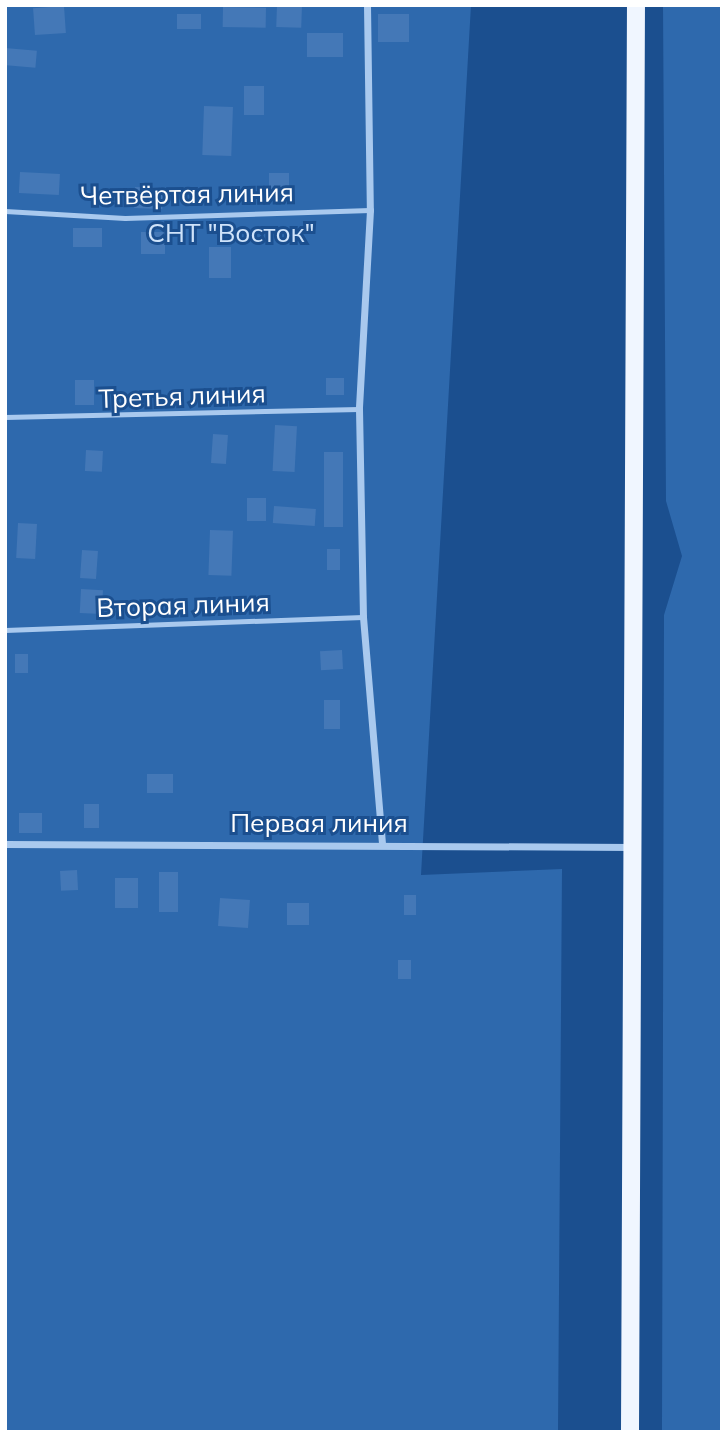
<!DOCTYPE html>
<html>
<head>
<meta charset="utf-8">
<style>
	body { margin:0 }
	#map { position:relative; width:727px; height:1437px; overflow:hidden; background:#1b4f8f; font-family:Mulish,sans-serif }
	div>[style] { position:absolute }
	.green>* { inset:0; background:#2e69ad }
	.building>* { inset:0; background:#4478b7; transform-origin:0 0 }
	.lane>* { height:5px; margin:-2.5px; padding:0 2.5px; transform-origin:2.5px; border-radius:2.5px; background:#a9c9ee }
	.street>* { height:7px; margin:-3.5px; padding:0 3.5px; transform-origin:3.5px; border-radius:3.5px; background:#a9c9ee }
	.primary>* { height:18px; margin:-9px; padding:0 9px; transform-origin:9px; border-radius:9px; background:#f0f6ff }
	span { translate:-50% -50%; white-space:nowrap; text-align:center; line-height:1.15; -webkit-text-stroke:6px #1b4f8f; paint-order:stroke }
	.street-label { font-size:26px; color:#fff }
	.park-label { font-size:26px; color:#cfe3fa }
	.frame { position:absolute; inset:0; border:7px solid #fff; pointer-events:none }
</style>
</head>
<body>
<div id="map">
	<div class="green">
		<i style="clip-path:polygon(5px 5px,471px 5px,421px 875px,562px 869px,558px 1432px,5px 1432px)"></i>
		<i style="clip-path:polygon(663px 5px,722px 5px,722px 1432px,662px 1432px,664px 615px,682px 556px,666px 501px)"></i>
	</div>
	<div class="building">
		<i style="left:277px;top:5px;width:25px;height:22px;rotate:2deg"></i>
		<i style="left:64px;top:6px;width:27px;height:31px;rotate:86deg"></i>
		<i style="left:223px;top:7px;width:43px;height:20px;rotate:1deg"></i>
		<i style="left:177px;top:14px;width:24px;height:15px"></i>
		<i style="left:378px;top:14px;width:31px;height:28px"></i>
		<i style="left:307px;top:33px;width:36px;height:24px"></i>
		<i style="left:5px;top:48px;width:32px;height:17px;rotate:5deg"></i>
		<i style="left:244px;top:86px;width:20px;height:29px"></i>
		<i style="left:204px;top:106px;width:29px;height:49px;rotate:2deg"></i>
		<i style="left:20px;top:172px;width:40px;height:21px;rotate:3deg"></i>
		<i style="left:269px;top:173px;width:20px;height:25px"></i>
		<i style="left:135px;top:187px;width:28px;height:21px;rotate:2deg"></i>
		<i style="left:73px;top:228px;width:29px;height:19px"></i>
		<i style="left:141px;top:232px;width:24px;height:22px"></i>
		<i style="left:209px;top:247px;width:22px;height:31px"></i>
		<i style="left:326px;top:378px;width:18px;height:17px"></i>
		<i style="left:94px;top:380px;width:25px;height:19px;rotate:90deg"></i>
		<i style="left:275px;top:425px;width:22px;height:46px;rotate:3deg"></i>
		<i style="left:213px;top:434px;width:15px;height:29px;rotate:4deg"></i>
		<i style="left:86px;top:450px;width:17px;height:21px;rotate:3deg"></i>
		<i style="left:324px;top:452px;width:19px;height:75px"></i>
		<i style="left:247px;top:498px;width:19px;height:23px"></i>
		<i style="left:274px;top:506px;width:42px;height:17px;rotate:4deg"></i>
		<i style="left:18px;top:523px;width:19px;height:35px;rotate:3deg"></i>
		<i style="left:210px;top:530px;width:23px;height:45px;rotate:2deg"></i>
		<i style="left:327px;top:549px;width:13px;height:21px"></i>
		<i style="left:82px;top:550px;width:16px;height:28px;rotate:4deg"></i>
		<i style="left:81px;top:589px;width:22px;height:24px;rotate:3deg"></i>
		<i style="left:342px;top:650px;width:19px;height:22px;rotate:87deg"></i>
		<i style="left:15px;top:654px;width:13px;height:19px"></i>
		<i style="left:324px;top:700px;width:16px;height:29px"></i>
		<i style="left:173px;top:774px;width:19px;height:26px;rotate:90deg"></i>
		<i style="left:84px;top:804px;width:15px;height:24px"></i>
		<i style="left:19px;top:813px;width:23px;height:20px"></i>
		<i style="left:77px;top:870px;width:20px;height:17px;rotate:87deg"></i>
		<i style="left:159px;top:872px;width:19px;height:40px"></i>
		<i style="left:115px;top:878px;width:23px;height:30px"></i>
		<i style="left:404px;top:895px;width:12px;height:20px"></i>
		<i style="left:220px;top:898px;width:30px;height:28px;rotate:4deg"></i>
		<i style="left:287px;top:903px;width:22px;height:22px"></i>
		<i style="left:398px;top:960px;width:13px;height:19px"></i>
	</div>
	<div class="lane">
		<i style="left:5px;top:211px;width:120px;rotate:3.3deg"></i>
		<i style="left:125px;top:218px;width:245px;rotate:-1.9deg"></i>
		<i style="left:5px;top:417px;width:354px;rotate:-1.3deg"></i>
		<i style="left:5px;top:630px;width:358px;rotate:-2.1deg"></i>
	</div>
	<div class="street">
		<i style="left:367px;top:5px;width:205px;rotate:89.2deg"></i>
		<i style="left:370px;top:210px;width:199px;rotate:93.2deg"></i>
		<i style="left:359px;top:409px;width:208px;rotate:88.9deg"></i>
		<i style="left:363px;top:617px;width:228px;rotate:85.2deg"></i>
		<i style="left:5px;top:844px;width:627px;rotate:0.27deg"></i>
	</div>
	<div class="primary">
		<i style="left:630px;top:1432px;width:1427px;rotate:-89.76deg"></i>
	</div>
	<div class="street-label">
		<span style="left:187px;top:194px;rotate:-1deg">Четвёртая линия</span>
		<span style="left:182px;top:396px;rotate:-2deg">Третья линия</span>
		<span style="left:183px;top:605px;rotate:-2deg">Вторая линия</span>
		<span style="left:319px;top:823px">Первая линия</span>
	</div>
	<div class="park-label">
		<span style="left:231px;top:233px">СНТ "Восток"</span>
	</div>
	<div class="frame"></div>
</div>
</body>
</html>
